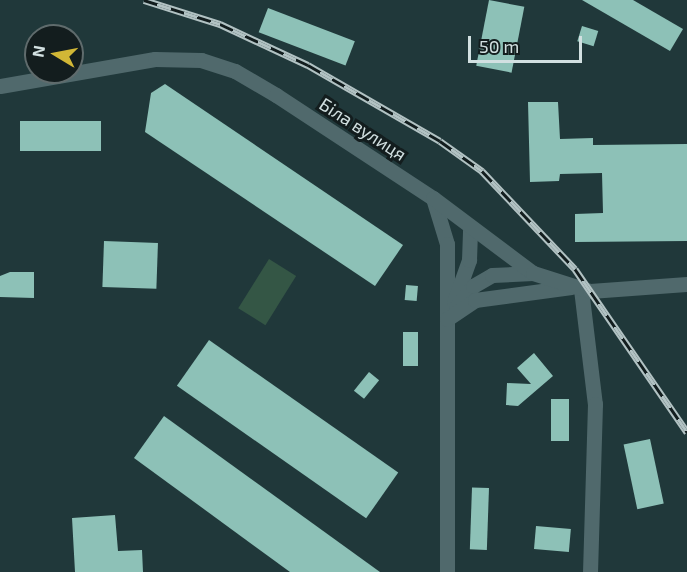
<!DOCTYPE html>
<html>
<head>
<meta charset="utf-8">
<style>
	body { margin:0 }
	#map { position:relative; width:687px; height:572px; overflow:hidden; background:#20383a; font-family:"Exo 2",sans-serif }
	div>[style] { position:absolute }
	.green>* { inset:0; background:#345645; transform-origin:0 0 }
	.building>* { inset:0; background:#8dc1b7; transform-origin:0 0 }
	.minor>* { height:15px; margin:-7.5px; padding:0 7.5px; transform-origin:7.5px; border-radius:7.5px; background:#50696c }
	.tertiary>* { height:15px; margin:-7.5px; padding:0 7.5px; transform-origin:7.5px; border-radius:7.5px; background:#50696c }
	.rail>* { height:7px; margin-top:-3.5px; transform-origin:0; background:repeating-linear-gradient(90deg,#131d1e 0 14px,#b2c2c3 0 28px); box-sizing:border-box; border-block:2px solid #b2c2c3 }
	span { translate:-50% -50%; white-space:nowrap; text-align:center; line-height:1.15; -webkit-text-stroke:6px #131d1e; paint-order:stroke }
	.street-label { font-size:18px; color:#d2e0e1 }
	.north { position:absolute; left:24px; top:24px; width:60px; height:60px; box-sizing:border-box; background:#131d1e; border:2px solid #5f6b6c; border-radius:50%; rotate:280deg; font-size:16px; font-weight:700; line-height:24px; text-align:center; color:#d2e0e1 }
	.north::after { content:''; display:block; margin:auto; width:21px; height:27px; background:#d1b736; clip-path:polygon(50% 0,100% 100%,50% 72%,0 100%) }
	.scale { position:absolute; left:468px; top:36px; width:114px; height:27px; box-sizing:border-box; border:3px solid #d2e0e1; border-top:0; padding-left:8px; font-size:18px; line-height:21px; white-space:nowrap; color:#d2e0e1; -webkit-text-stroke:4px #131d1e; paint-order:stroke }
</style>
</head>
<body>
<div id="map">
	<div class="green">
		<i style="left:269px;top:259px;width:32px;height:58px;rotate:32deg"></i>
	</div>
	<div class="building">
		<i style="left:489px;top:0;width:36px;height:67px;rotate:11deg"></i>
		<i style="clip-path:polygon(582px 0,633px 0,683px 29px,670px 51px)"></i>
		<i style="left:268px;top:8px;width:93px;height:26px;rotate:21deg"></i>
		<i style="left:582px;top:26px;width:17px;height:16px;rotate:17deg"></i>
		<i style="clip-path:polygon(165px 84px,403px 245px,375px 286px,145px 132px,151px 93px)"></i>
		<i style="clip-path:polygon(528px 102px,558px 102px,560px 139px,593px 138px,593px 145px,687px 144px,687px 241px,575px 242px,575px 214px,603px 213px,602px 173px,560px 174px,559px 181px,530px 182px)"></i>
		<i style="left:20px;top:121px;width:81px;height:30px"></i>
		<i style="left:104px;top:241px;width:54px;height:46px;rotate:2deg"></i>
		<i style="clip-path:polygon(10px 272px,34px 272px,34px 298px,0 297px,0 276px)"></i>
		<i style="left:406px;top:285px;width:12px;height:15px;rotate:5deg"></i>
		<i style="left:403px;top:332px;width:15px;height:34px"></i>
		<i style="left:209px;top:340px;width:231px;height:56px;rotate:35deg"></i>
		<i style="clip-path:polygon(534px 353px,553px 376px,518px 406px,506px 405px,507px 383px,531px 384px,517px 368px)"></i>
		<i style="left:369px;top:372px;width:13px;height:24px;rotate:39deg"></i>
		<i style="left:551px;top:399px;width:18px;height:42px"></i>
		<i style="clip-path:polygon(164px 416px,380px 572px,290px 572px,134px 458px)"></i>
		<i style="left:650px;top:439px;width:66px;height:27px;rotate:78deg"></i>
		<i style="left:489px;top:488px;width:62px;height:17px;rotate:92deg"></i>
		<i style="clip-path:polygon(115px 515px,118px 551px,142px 550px,143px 572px,75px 572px,72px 518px)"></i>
		<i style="left:536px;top:526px;width:35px;height:23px;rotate:5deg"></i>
	</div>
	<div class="minor">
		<i style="left:433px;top:198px;width:48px;rotate:73.1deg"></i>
		<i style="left:447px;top:244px;width:328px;rotate:90deg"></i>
		<i style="left:581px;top:289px;width:116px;rotate:83.1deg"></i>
		<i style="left:595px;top:404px;width:168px;rotate:91.7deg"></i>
		<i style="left:454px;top:302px;width:45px;rotate:-70.3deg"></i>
		<i style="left:469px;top:260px;width:32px;rotate:-88deg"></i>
		<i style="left:456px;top:307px;width:27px;rotate:-51deg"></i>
		<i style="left:473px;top:286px;width:22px;rotate:-30deg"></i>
		<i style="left:492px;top:275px;width:41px;rotate:-2.8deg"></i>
		<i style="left:447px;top:319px;width:34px;rotate:-34deg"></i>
		<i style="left:475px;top:300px;width:97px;rotate:-7.7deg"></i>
	</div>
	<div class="tertiary">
		<i style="left:0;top:86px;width:157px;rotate:-9.9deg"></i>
		<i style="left:155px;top:59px;width:46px;rotate:1.2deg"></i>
		<i style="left:201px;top:60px;width:36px;rotate:18deg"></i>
		<i style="left:235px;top:71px;width:48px;rotate:30.3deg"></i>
		<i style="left:276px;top:95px;width:188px;rotate:33.3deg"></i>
		<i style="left:433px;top:198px;width:125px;rotate:36.9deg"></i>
		<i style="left:533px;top:273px;width:60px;rotate:17.5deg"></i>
		<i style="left:590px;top:291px;width:97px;rotate:-4.1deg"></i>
	</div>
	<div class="rail">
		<i style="left:144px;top:0;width:80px;rotate:17.5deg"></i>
		<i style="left:220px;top:24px;width:97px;rotate:25deg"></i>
		<i style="left:308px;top:65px;width:152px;rotate:29.9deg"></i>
		<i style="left:440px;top:141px;width:52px;rotate:35.5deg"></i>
		<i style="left:482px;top:171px;width:135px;rotate:46.5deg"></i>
		<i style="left:575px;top:269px;width:198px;rotate:55.5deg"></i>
	</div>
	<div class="street-label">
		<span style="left:363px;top:129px;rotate:33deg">Біла вулиця</span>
	</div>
	<div class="north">N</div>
	<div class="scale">50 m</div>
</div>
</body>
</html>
